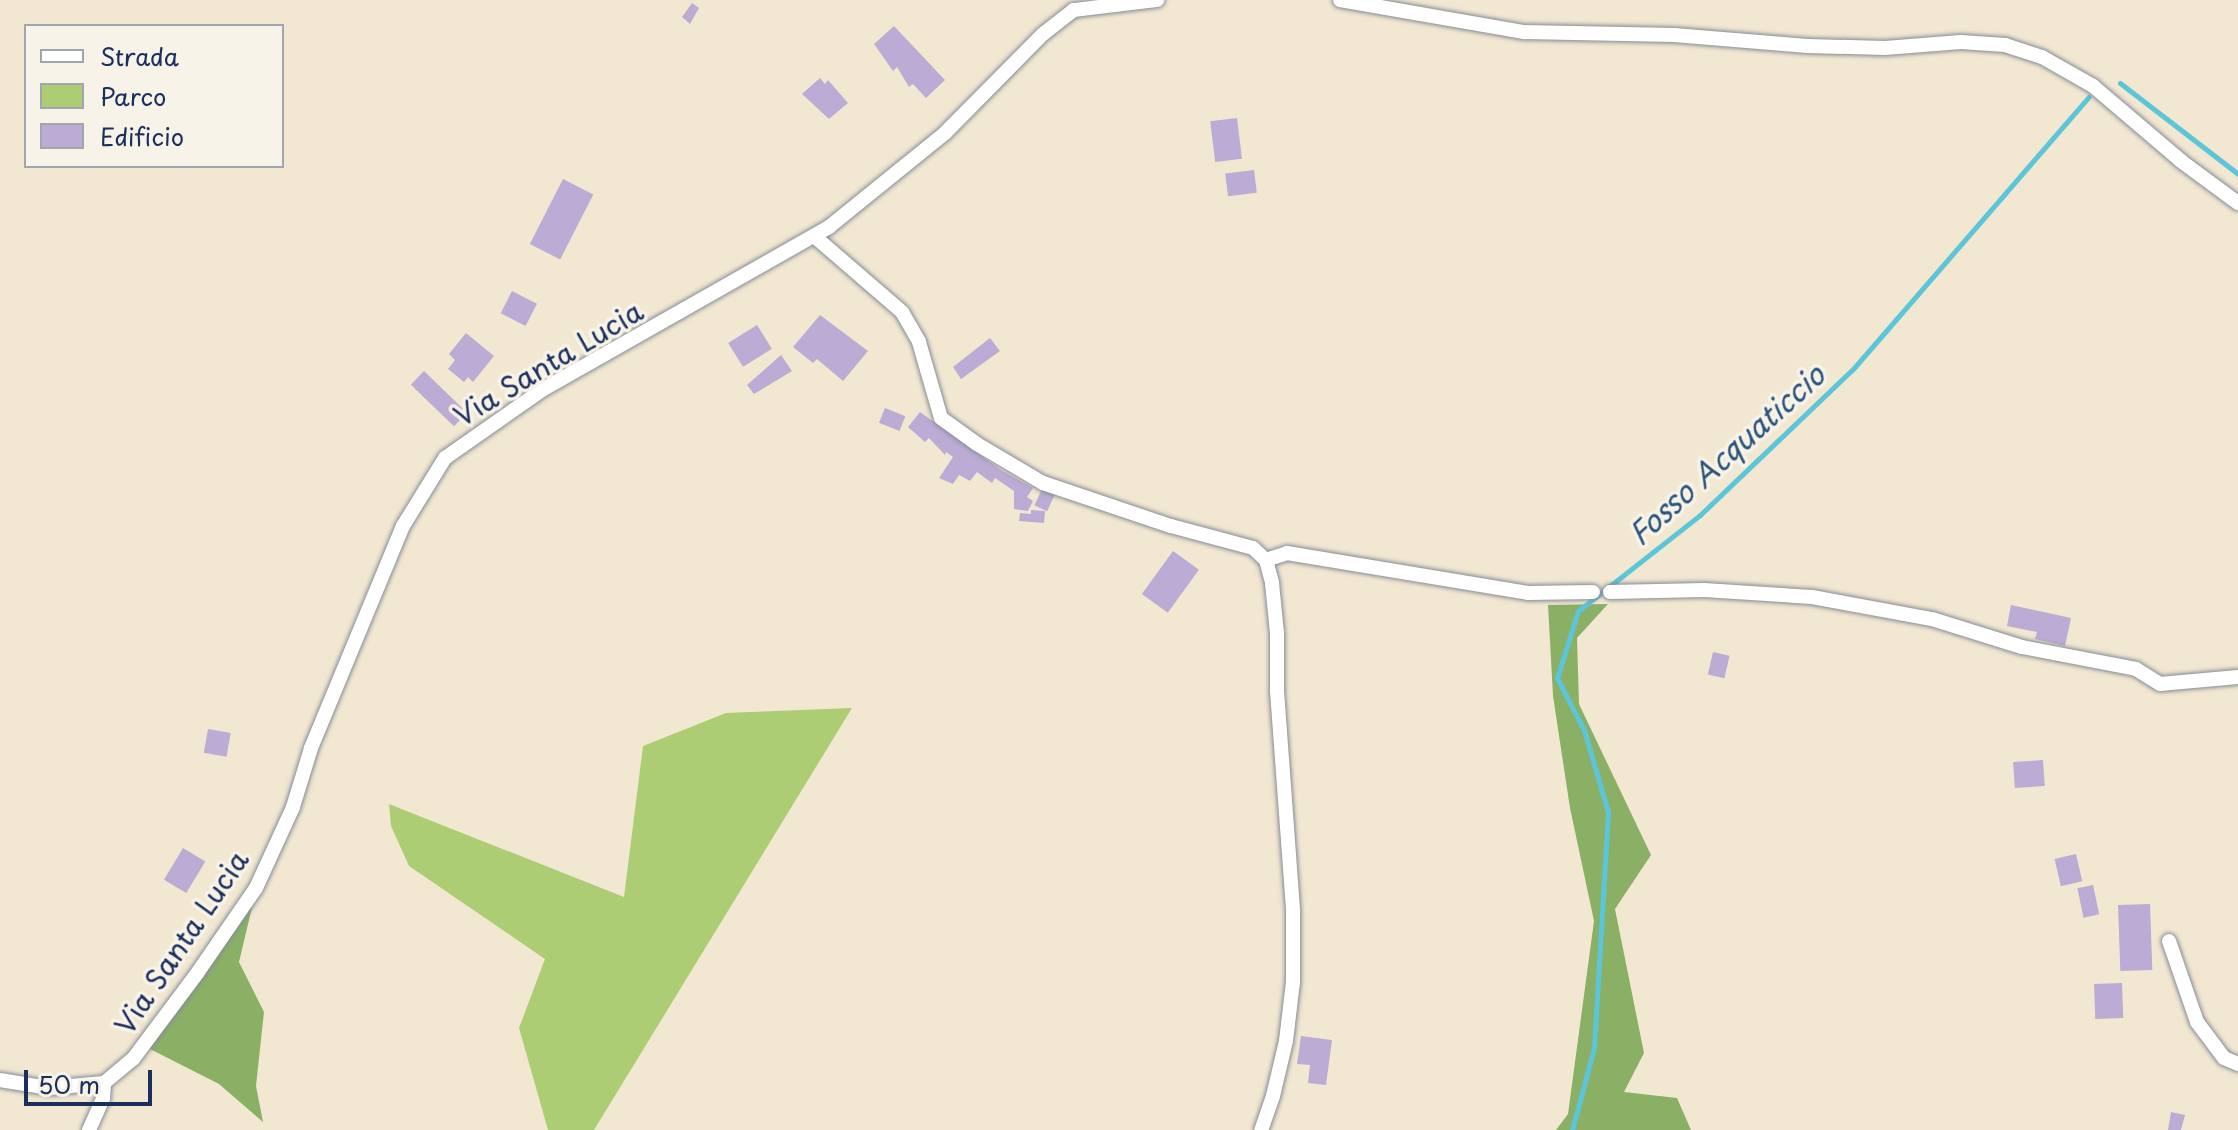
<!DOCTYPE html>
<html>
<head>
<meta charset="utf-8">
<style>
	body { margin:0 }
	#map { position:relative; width:2238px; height:1130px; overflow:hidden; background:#f2e8d1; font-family:"Playpen Sans",sans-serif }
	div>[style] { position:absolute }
	.green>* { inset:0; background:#adcd74 }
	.forest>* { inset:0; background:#8ab066 }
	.stream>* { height:5px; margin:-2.5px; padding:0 2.5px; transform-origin:2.5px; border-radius:2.5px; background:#5cc5d9 }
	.building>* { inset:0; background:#bcabd4; transform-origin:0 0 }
	.roads { filter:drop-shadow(0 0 2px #868c98) drop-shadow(0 0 2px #868c98) }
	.street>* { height:14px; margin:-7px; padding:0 7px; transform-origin:7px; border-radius:7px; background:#fff }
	span { translate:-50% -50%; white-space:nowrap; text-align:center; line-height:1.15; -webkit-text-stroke:7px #f7f3e8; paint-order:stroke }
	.street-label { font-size:28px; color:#1b2f5e }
	.water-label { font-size:30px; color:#2b547d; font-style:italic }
	.legend { position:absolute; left:24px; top:24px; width:260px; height:144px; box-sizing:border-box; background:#f7f3e8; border:2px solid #9fa5b1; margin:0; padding:10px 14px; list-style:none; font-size:24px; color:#1b2f5e }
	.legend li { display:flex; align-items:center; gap:16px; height:40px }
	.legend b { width:40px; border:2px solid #9fa5b1 }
	.scale { position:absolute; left:24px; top:1070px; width:128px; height:36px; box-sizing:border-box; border:4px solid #1b2f5e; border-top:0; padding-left:10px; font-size:24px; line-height:28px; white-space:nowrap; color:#1b2f5e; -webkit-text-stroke:6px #f7f3e8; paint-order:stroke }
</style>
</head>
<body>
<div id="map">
	<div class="green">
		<i style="clip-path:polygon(852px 708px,594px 1130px,548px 1130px,519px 1028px,545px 959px,409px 866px,391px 826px,389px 804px,624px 897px,643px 746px,726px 713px)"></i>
	</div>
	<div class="forest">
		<i style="clip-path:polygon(1608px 604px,1577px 638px,1579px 704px,1651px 855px,1615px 909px,1644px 1053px,1624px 1092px,1677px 1098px,1691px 1130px,1556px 1130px,1568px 1114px,1594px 921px,1570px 808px,1553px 696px,1548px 605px)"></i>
		<i style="clip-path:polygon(254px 899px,239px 962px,264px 1012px,256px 1086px,263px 1122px,219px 1084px,148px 1048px)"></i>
	</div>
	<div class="stream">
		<i style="left:2120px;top:83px;width:149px;rotate:37.6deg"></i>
		<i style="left:1572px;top:1130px;width:85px;rotate:-75deg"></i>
		<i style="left:1594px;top:1048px;width:236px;rotate:-86.6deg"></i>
		<i style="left:1608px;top:812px;width:85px;rotate:-106.3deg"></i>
		<i style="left:1584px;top:730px;width:59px;rotate:-117.4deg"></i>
		<i style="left:1557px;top:678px;width:70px;rotate:-72.6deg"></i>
		<i style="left:1578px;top:611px;width:155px;rotate:-38.2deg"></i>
		<i style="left:1700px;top:515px;width:211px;rotate:-43.7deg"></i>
		<i style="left:1853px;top:369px;width:360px;rotate:-49.1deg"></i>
	</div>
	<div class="building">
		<i style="clip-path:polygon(692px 3px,699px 8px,690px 24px,682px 17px)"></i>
		<i style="clip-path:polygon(894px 26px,945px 80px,926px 98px,913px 84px,909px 87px,897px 67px,893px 71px,874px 44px)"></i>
		<i style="clip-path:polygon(820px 78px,825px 84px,828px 80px,848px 103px,829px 119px,802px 94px)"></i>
		<i style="left:1237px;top:118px;width:41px;height:27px;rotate:83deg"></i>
		<i style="left:1254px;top:170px;width:23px;height:29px;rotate:83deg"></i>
		<i style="left:563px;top:179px;width:34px;height:73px;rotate:27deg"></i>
		<i style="left:512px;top:291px;width:28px;height:25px;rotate:27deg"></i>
		<i style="clip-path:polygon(820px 315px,868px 351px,843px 381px,817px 359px,813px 363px,793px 347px)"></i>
		<i style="left:757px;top:325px;width:28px;height:34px;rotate:58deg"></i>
		<i style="clip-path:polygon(466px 333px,494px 356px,473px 382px,468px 377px,464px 382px,448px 369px,455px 360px,449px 354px)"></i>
		<i style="clip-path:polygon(990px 338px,1000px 351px,961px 379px,953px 367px)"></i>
		<i style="clip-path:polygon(781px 355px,792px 371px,754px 394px,747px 385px)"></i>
		<i style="left:424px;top:371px;width:60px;height:19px;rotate:44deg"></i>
		<i style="left:885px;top:408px;width:22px;height:16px;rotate:22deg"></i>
		<i style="clip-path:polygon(920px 412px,1001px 470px,1033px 488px,1027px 497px,1033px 501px,1028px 511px,1014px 509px,1014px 491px,995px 478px,992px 483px,977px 472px,970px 481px,959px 475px,953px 484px,939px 478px,953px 457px,946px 452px,945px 455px,929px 438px,925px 442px,908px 427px)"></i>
		<i style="left:1042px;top:489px;width:14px;height:18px;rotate:25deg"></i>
		<i style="clip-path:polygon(1031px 510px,1045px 511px,1044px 523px,1019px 521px,1020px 513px,1031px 514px)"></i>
		<i style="left:1173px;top:551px;width:32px;height:53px;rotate:36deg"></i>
		<i style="clip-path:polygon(2011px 605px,2071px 618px,2065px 646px,2035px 639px,2037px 632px,2007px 626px)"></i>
		<i style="left:1713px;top:652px;width:17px;height:23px;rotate:13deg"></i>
		<i style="left:208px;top:729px;width:23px;height:24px;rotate:10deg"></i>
		<i style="left:2043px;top:760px;width:26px;height:30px;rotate:86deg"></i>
		<i style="left:183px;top:848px;width:26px;height:37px;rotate:31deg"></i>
		<i style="left:2076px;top:854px;width:28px;height:22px;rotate:77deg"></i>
		<i style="left:2093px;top:885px;width:30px;height:16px;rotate:78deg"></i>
		<i style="left:2150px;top:904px;width:66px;height:32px;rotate:88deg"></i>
		<i style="left:2122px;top:983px;width:35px;height:28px;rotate:88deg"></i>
		<i style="clip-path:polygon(1301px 1036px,1332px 1040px,1326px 1085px,1308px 1083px,1310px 1065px,1297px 1064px)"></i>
		<i style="clip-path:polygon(2171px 1112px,2185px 1115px,2181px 1130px,2168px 1130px)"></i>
	</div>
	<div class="roads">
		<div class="street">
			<i style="left:1340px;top:0;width:187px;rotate:9.9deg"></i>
			<i style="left:1524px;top:32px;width:150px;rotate:1.1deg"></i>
			<i style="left:1674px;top:35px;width:134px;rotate:4.7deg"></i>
			<i style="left:1808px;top:46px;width:77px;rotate:1.5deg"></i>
			<i style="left:1885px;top:48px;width:76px;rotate:-4.5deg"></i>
			<i style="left:1961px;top:42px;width:44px;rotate:3.9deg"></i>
			<i style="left:2005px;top:45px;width:39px;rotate:18deg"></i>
			<i style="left:2042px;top:57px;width:59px;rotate:29.6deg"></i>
			<i style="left:2093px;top:86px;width:116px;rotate:40.4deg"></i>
			<i style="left:2181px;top:161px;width:71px;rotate:36.4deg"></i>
			<i style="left:814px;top:236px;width:116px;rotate:40.8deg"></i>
			<i style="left:902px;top:312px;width:34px;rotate:60deg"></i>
			<i style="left:919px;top:342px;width:79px;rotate:73.9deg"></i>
			<i style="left:941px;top:418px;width:44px;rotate:35.8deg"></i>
			<i style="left:977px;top:444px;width:77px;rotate:30.6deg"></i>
			<i style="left:1043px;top:483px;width:135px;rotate:18.6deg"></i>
			<i style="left:1171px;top:526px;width:85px;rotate:15deg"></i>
			<i style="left:1253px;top:548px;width:18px;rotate:43deg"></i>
			<i style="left:1266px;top:560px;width:24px;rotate:75deg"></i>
			<i style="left:1272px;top:583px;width:50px;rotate:84.3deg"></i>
			<i style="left:1277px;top:633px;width:58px;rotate:90deg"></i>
			<i style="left:1277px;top:691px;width:221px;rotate:85.8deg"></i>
			<i style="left:1293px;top:911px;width:71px;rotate:90deg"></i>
			<i style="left:1293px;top:982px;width:59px;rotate:96.8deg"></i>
			<i style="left:1286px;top:1041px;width:57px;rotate:103.3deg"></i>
			<i style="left:1273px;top:1096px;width:36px;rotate:109deg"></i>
			<i style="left:1266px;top:560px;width:22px;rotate:-18deg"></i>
			<i style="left:1287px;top:553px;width:244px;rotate:9.4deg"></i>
			<i style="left:1528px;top:593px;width:65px;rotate:-0.9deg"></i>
			<i style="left:1610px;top:592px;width:94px;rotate:-1.2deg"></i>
			<i style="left:1704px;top:590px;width:108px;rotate:3.7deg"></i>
			<i style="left:1812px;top:597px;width:122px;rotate:10.4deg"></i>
			<i style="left:1932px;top:619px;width:94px;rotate:17.3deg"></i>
			<i style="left:2022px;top:647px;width:116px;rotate:10.9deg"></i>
			<i style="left:2136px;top:669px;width:28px;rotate:32deg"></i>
			<i style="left:2160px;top:684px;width:78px;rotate:-5.1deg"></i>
			<i style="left:2169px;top:941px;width:86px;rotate:70.9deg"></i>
			<i style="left:2197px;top:1022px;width:45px;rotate:53.1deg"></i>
			<i style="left:2224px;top:1058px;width:15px;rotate:23deg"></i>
			<i style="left:0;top:1080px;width:50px;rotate:9.3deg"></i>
			<i style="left:49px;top:1088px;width:55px;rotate:-5.2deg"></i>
			<i style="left:104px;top:1083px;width:38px;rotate:-40deg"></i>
			<i style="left:133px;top:1059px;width:109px;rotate:-53.2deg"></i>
			<i style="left:198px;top:972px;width:102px;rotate:-55.4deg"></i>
			<i style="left:256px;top:888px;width:89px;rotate:-65.4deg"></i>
			<i style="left:293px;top:807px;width:62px;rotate:-73deg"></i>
			<i style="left:311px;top:748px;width:240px;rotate:-67.5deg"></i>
			<i style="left:403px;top:526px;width:80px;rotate:-58.3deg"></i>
			<i style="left:445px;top:458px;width:118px;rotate:-35deg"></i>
			<i style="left:542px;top:390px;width:330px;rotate:-29.6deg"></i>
			<i style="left:829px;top:227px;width:149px;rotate:-39deg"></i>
			<i style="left:945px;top:133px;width:139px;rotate:-45.3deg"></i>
			<i style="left:1043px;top:34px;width:39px;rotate:-38deg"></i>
			<i style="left:1074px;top:10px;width:84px;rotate:-6.9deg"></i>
			<i style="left:89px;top:1130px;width:35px;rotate:-66deg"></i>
			<i style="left:103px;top:1098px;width:15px;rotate:-86deg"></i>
		</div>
	</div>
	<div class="street-label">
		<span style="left:548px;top:363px;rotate:-31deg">Via Santa Lucia</span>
		<span style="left:181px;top:942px;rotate:-56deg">Via Santa Lucia</span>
	</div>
	<div class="water-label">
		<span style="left:1726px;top:454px;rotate:-42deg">Fosso Acquaticcio</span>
	</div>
	<ul class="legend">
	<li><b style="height:10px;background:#fff"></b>Strada</li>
	<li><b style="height:22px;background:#adcd74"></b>Parco</li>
	<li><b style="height:22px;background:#bcabd4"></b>Edificio</li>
	</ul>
	<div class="scale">50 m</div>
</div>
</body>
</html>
